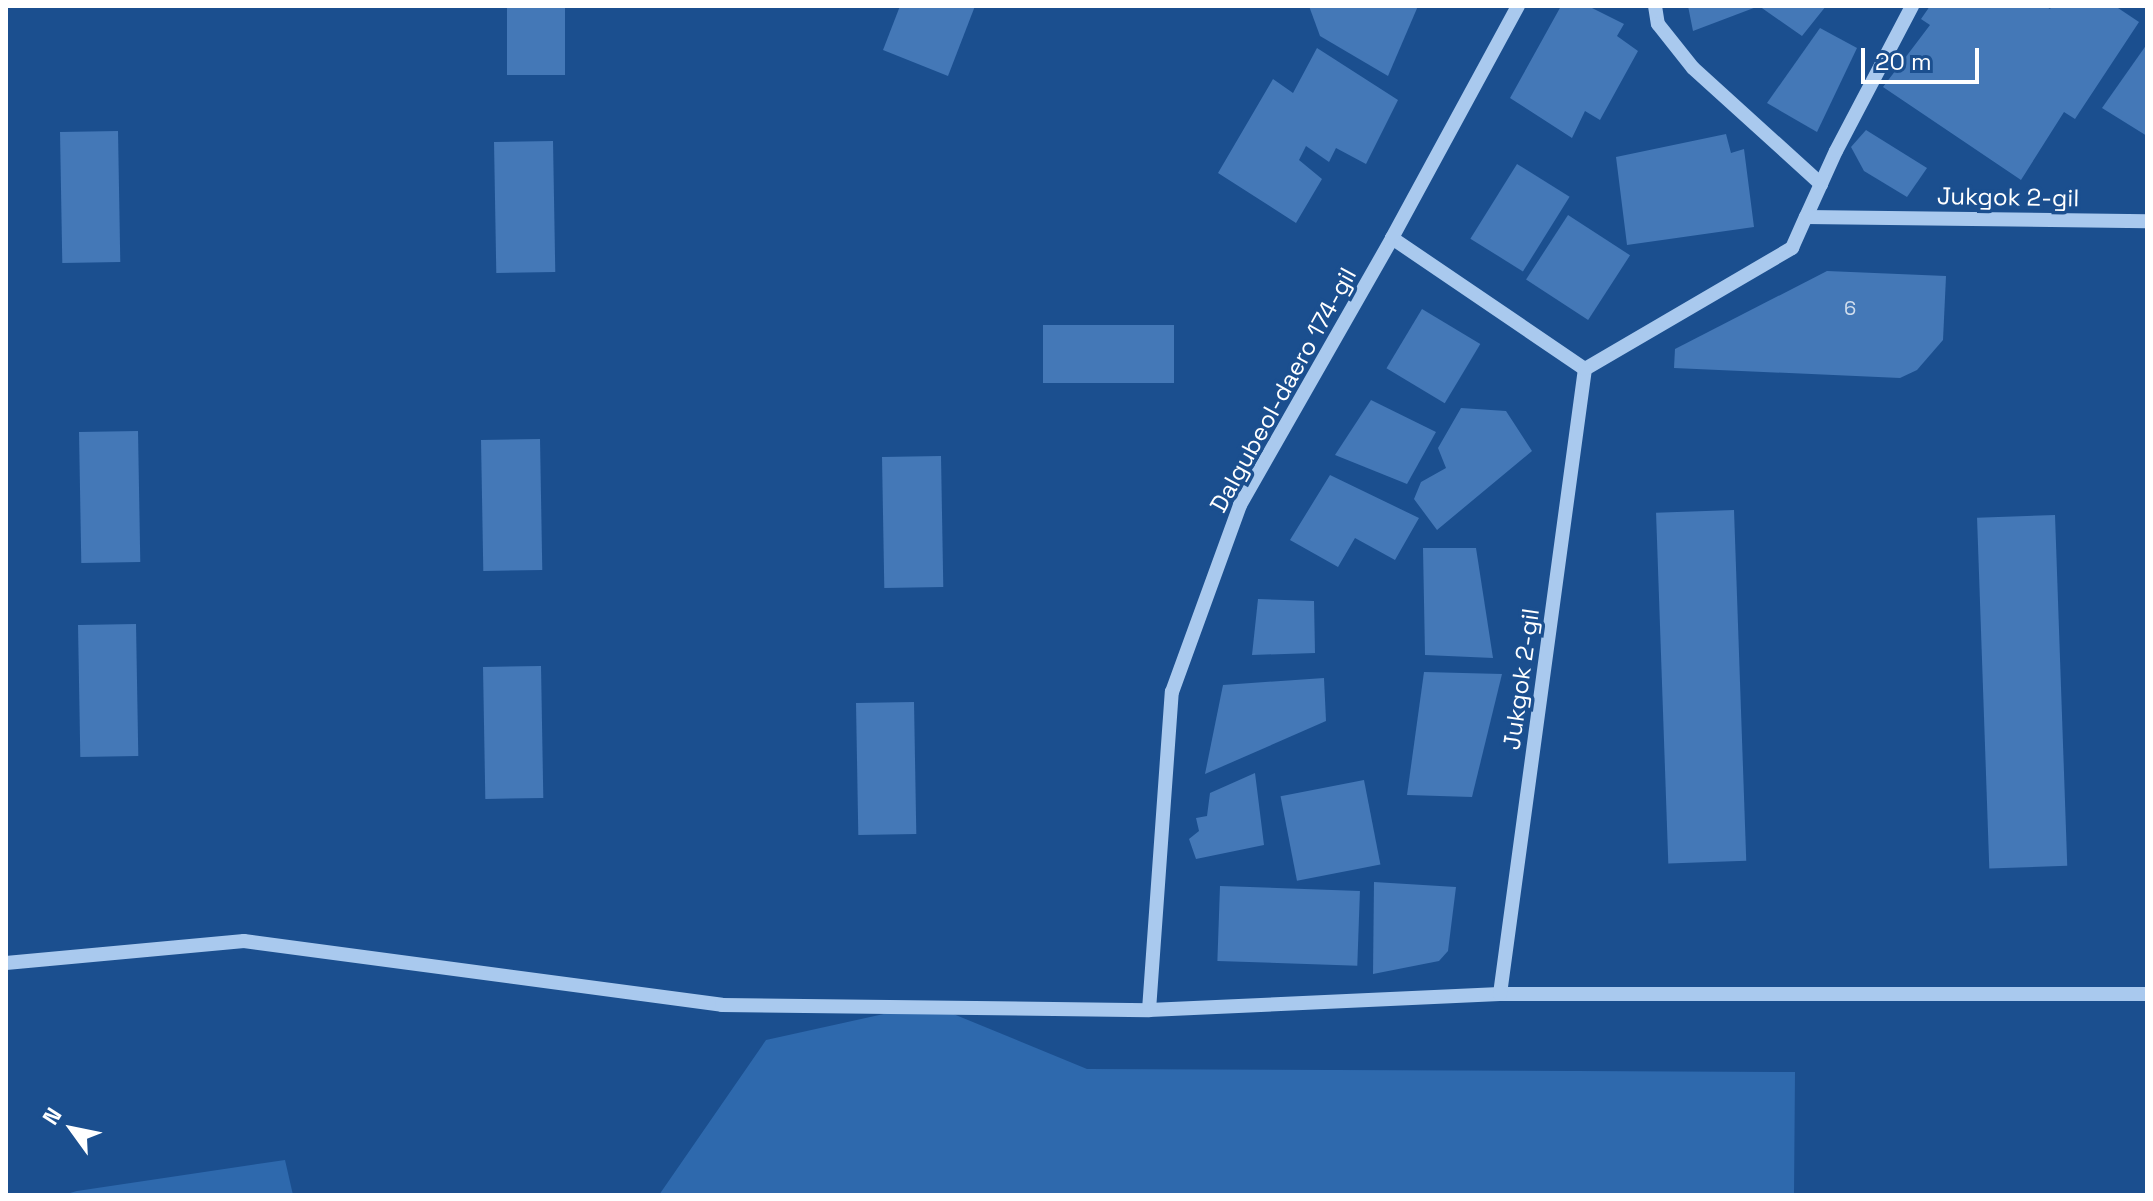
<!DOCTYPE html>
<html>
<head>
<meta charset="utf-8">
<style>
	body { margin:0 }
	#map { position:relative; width:2153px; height:1201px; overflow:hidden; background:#1b4f8f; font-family:"Space Grotesk",sans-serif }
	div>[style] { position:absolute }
	.green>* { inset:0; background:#2e69ad }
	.building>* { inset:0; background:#4478b7; transform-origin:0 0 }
	.minor>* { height:14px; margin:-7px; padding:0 7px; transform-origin:7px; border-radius:7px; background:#a9c9ee }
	span { translate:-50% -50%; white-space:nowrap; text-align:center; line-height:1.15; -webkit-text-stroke:7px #1b4f8f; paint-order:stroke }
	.number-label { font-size:20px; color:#d0dded }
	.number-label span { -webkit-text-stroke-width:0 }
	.street-label { font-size:24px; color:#fff }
	.frame { position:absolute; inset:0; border:8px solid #fff; pointer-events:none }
	.north { position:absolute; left:32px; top:1089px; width:80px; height:80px; -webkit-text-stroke:6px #1b4f8f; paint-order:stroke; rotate:303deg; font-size:22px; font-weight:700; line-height:32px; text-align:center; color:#fff }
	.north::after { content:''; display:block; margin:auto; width:28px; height:36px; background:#fff; clip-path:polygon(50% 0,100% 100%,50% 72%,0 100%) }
	.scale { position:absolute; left:1861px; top:48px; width:118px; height:36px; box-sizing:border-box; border:4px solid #fff; border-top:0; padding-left:10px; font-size:24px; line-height:28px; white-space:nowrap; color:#fff; -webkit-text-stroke:6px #1b4f8f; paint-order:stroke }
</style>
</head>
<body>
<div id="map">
	<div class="green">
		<i style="clip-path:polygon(929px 1004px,1087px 1069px,1795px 1072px,1794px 1195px,659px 1195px,766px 1040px)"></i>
		<i style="clip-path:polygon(285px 1160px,293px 1195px,63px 1195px,77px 1191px)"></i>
	</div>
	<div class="building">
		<i style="left:507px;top:6px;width:58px;height:69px"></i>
		<i style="clip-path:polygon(900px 6px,975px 6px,948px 76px,883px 50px)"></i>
		<i style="clip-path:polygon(1309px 6px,1418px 6px,1388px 76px,1320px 36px)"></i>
		<i style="clip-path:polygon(1561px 6px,1588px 6px,1624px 24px,1617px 36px,1638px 51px,1600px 120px,1585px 111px,1572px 138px,1510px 98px)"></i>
		<i style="clip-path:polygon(1688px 6px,1826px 6px,1802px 36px,1759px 6px,1693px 31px)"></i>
		<i style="clip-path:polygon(1930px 6px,2045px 6px,2050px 9px,2052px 6px,2115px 6px,2139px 22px,2075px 119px,2064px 112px,2021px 180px,1883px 87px,1930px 25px,1921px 19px)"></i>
		<i style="clip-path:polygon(1820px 28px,1857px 48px,1817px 132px,1767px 103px)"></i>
		<i style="clip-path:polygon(2147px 44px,2147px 136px,2102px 108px)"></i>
		<i style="clip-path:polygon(1317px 48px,1398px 100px,1366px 164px,1336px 148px,1329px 162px,1306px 146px,1299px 160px,1322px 179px,1296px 223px,1218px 173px,1273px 79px,1293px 93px)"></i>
		<i style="clip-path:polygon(1866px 130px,1927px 168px,1907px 197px,1864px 171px,1851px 147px)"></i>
		<i style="left:118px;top:131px;width:131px;height:58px;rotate:89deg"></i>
		<i style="clip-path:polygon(1726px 134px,1731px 153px,1744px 149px,1754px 227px,1627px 245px,1616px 157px)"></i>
		<i style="left:553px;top:141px;width:131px;height:59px;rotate:89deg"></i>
		<i style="left:1517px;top:164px;width:62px;height:88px;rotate:32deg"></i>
		<i style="left:1568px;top:215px;width:74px;height:77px;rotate:33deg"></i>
		<i style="clip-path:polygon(1827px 271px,1946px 276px,1943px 340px,1917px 370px,1900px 378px,1674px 368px,1675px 349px)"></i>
		<i style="left:1422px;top:309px;width:68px;height:69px;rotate:31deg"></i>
		<i style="left:1043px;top:325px;width:131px;height:58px"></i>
		<i style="clip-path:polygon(1371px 400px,1436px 432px,1407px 484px,1335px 455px)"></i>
		<i style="clip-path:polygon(1461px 408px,1506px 411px,1532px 451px,1437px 530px,1414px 499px,1421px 482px,1446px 468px,1438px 448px)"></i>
		<i style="left:138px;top:431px;width:131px;height:59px;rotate:89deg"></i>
		<i style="left:540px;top:439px;width:131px;height:59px;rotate:89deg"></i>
		<i style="left:941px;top:456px;width:131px;height:59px;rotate:89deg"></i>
		<i style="clip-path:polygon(1330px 475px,1419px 518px,1395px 560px,1355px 538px,1338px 567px,1290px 540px)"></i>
		<i style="left:1734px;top:510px;width:351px;height:78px;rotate:88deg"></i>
		<i style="left:2055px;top:515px;width:351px;height:78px;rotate:88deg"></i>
		<i style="clip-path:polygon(1423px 548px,1476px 548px,1493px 658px,1425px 655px)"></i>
		<i style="clip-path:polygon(1258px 599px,1314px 601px,1315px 653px,1252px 655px)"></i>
		<i style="left:136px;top:624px;width:132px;height:58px;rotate:89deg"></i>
		<i style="left:541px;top:666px;width:132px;height:58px;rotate:89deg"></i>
		<i style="clip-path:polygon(1424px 672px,1502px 674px,1472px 797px,1407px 795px)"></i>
		<i style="clip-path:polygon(1324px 678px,1326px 721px,1205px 774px,1223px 685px)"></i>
		<i style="left:914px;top:702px;width:132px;height:58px;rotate:89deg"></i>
		<i style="clip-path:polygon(1255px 773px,1264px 845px,1196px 859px,1189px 839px,1199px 831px,1196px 818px,1207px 816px,1210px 793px)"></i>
		<i style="left:1364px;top:780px;width:86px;height:85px;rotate:79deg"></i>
		<i style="clip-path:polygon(1374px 882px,1456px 887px,1448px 951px,1439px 961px,1373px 974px)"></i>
		<i style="left:1220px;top:886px;width:140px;height:75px;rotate:2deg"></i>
	</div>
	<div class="minor">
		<i style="left:1655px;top:6px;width:18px;rotate:81deg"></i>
		<i style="left:1658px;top:24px;width:56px;rotate:51.5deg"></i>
		<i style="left:1693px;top:68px;width:173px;rotate:42.2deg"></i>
		<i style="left:1806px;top:217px;width:72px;rotate:-65.6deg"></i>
		<i style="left:1836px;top:151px;width:164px;rotate:-62.3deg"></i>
		<i style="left:1392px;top:238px;width:233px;rotate:34.2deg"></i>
		<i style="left:6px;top:963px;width:239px;rotate:-5.3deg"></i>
		<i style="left:244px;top:941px;width:482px;rotate:7.6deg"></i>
		<i style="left:722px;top:1005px;width:427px;rotate:0.7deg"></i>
		<i style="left:1149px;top:1010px;width:351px;rotate:-2.6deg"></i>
		<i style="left:1500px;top:994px;width:647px"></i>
		<i style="left:1500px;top:994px;width:631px;rotate:-82.26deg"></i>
		<i style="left:1585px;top:369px;width:240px;rotate:-30.3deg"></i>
		<i style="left:1792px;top:248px;width:34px;rotate:-66deg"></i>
		<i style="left:1806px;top:217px;width:341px;rotate:0.7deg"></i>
		<i style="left:1149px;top:1010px;width:319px;rotate:-85.9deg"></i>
		<i style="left:1172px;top:692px;width:199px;rotate:-70deg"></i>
		<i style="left:1240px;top:505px;width:307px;rotate:-60.3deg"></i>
		<i style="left:1392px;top:238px;width:264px;rotate:-61.5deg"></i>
	</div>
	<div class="number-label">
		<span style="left:1850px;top:308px">6</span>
	</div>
	<div class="street-label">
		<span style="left:2008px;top:197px;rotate:1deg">Jukgok 2-gil</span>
		<span style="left:1283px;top:390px;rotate:-61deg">Dalgubeol-daero 174-gil</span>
		<span style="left:1521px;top:679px;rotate:-82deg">Jukgok 2-gil</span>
	</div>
	<div class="frame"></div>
	<div class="north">N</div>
	<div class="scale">20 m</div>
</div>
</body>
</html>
